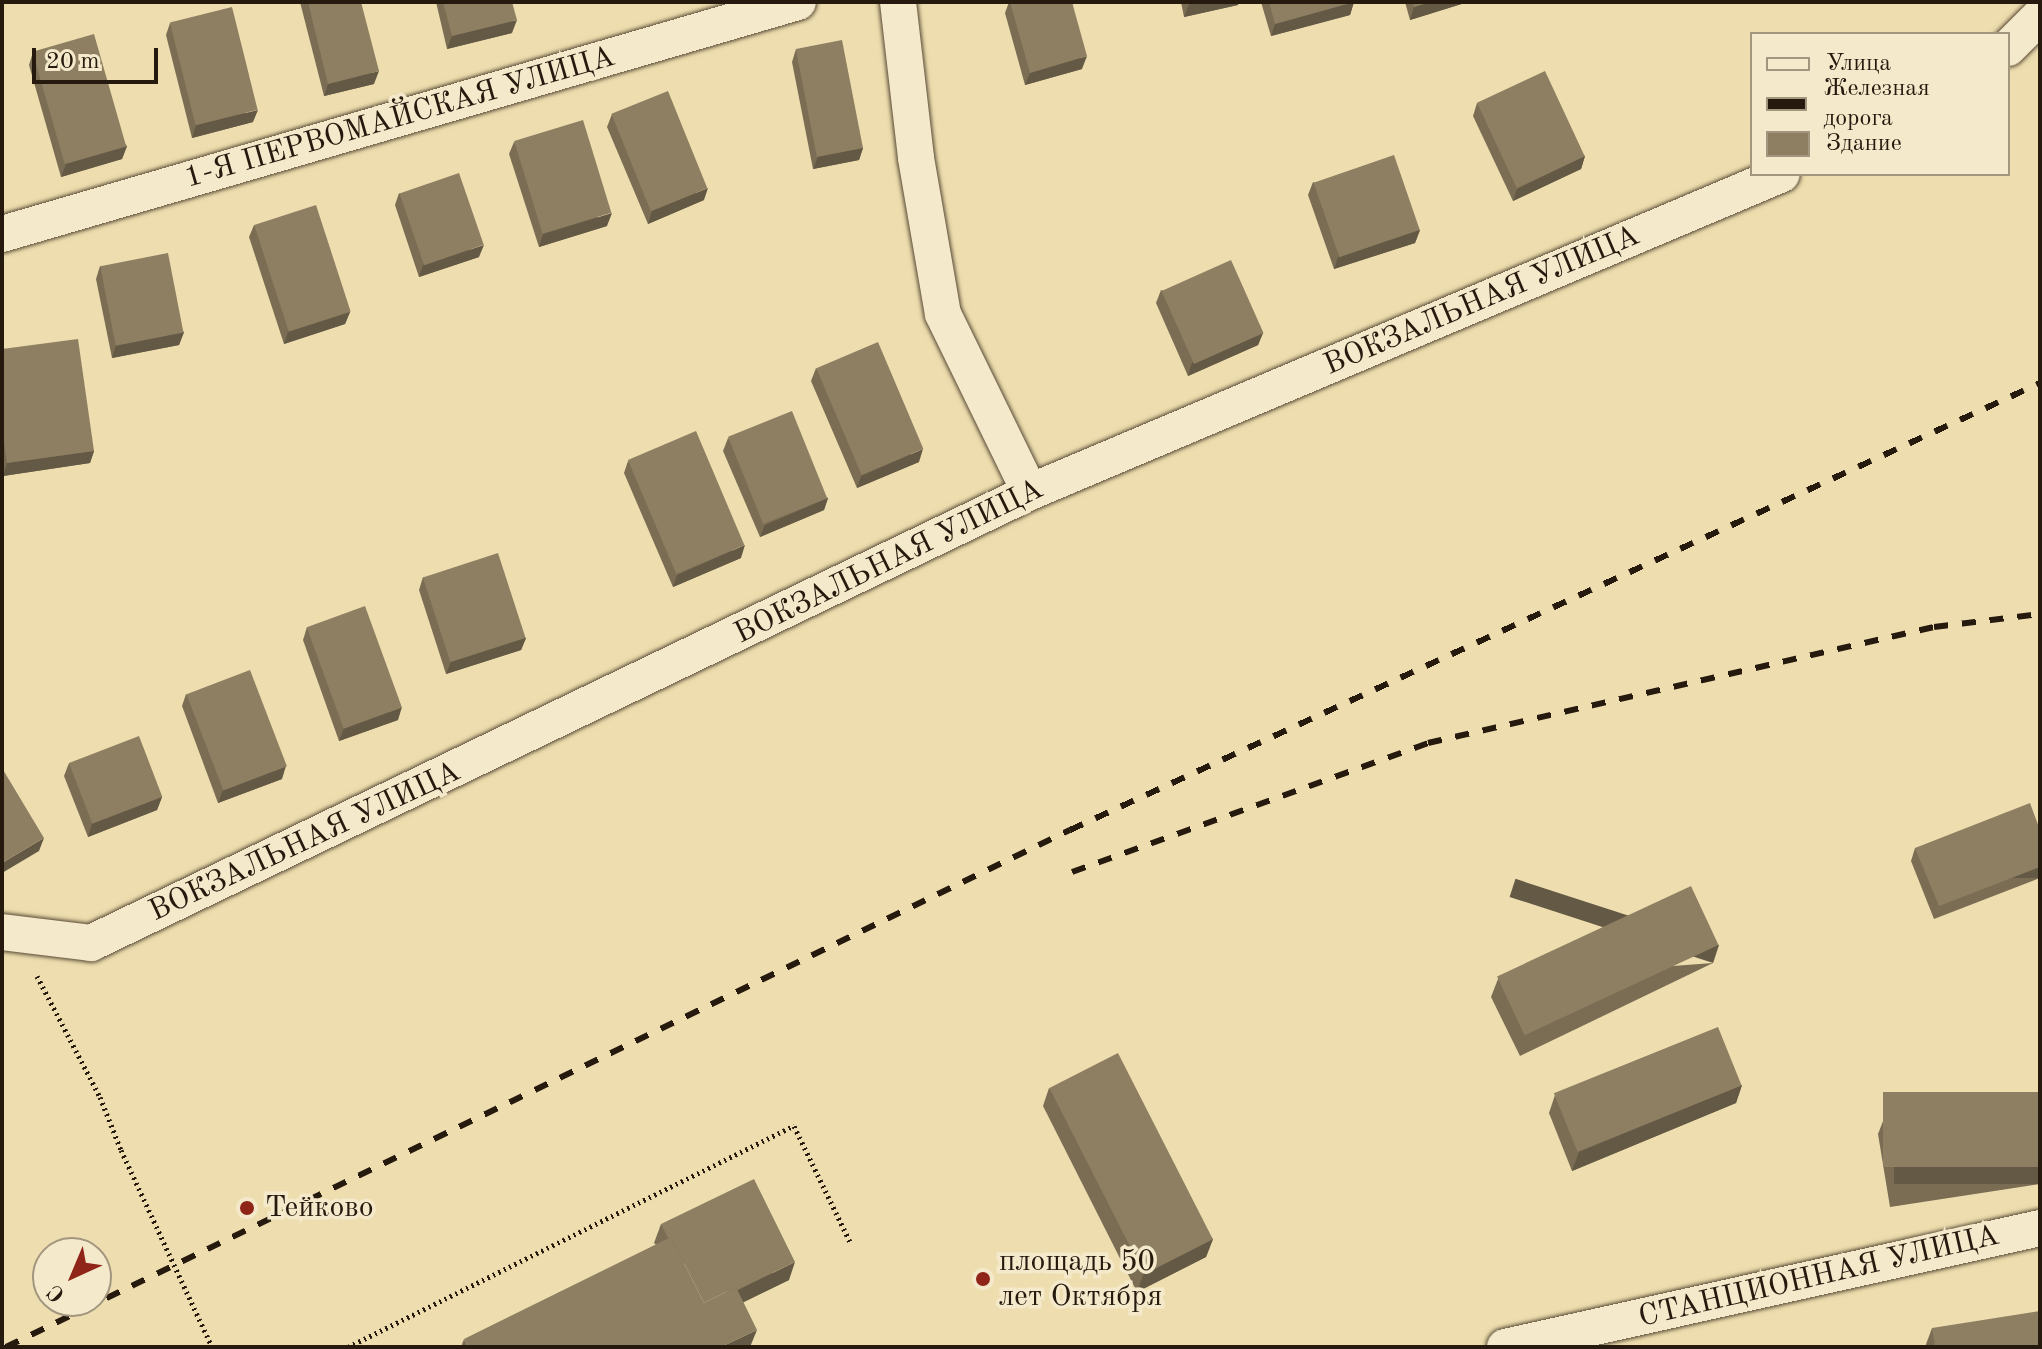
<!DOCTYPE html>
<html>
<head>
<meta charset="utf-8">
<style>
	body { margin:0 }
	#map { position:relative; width:2042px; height:1349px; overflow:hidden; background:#eedeaf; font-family:"Old Standard TT",serif }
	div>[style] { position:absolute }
	.path>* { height:5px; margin-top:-2.5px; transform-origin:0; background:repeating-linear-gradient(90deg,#26190e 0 2px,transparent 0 6px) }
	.roads { filter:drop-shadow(0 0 2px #584a36) drop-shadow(0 0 2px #584a36) }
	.street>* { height:36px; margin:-18px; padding:0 18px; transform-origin:18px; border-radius:18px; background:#f4eacb }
	.rail>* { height:6px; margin-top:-3px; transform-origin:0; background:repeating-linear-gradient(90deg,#26190e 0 14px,transparent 0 28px) }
	.path-bridge>* { height:5px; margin-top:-2.5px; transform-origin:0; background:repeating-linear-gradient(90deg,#26190e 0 2px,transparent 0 6px) }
	.wall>* { inset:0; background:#7a6d54 }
	.shaded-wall>* { inset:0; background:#635945; transform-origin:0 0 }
	.building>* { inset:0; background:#8e7f62; transform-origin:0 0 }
	.dots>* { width:22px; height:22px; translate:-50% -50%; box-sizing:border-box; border:4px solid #f4eacb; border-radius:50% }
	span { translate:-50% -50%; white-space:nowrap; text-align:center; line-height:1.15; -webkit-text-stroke:7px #f4eacb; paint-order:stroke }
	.street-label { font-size:30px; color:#26190e }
	.poi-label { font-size:30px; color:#26190e }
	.left { translate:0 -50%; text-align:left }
	.frame { position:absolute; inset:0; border:4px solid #26190e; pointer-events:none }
	.legend { position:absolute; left:1750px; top:32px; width:260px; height:144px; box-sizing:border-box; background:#f4eacb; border:2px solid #a2967f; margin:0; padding:10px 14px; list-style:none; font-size:24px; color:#26190e }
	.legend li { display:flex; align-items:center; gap:16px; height:40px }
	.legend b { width:40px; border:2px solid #a2967f }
	.north { position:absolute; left:32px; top:1237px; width:80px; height:80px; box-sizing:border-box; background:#f4eacb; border:2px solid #a2967f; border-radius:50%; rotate:224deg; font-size:22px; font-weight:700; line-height:32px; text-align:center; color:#26190e }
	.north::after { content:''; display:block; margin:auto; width:28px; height:36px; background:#8f2418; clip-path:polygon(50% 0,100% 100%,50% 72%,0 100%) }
	.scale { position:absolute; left:32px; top:48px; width:126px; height:36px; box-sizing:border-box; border:4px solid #26190e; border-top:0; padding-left:10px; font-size:24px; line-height:28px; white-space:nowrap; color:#26190e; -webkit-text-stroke:6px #f4eacb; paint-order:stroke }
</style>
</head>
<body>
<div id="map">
	<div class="path">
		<i style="left:37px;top:976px;width:136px;rotate:62.5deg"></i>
		<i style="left:100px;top:1097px;width:57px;rotate:68.4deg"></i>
		<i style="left:348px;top:1347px;width:498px;rotate:-26.4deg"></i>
		<i style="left:794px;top:1126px;width:131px;rotate:64.2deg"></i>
	</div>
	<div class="roads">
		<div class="street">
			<i style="left:898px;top:2px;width:157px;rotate:83.4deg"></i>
			<i style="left:916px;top:158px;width:158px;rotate:80.2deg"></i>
			<i style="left:943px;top:314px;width:198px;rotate:64deg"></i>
			<i style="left:2008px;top:48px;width:45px;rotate:-45deg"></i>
			<i style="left:2px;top:234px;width:829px;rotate:-16.25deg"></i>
			<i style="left:2px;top:932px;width:90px;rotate:7deg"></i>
			<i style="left:91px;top:943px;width:1042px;rotate:-25.65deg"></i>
			<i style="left:1030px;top:492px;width:816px;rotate:-22.92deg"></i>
			<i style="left:1505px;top:1347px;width:548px;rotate:-12.54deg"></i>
		</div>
	</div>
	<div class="rail">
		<i style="left:1072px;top:872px;width:379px;rotate:-19.9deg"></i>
		<i style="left:1428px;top:743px;width:519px;rotate:-12.91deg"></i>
		<i style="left:1934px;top:627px;width:107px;rotate:-7deg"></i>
		<i style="left:6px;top:1347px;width:1183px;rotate:-25.92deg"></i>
		<i style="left:1070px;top:830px;width:1068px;rotate:-24.74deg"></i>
	</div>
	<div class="path-bridge">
		<i style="left:121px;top:1150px;width:217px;rotate:65.2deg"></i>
	</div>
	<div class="wall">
		<i style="clip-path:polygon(300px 2px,361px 2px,374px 84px,324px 96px)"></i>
		<i style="clip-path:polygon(436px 2px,512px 2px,512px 33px,447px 49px)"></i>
		<i style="clip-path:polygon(1009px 2px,1072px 2px,1082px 69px,1025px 85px,1005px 13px)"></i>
		<i style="clip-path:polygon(1181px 2px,1239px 2px,1238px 5px,1184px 17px)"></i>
		<i style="clip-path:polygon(1261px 2px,1354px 2px,1350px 15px,1271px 36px)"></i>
		<i style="clip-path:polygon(1405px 2px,1468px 2px,1410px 20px)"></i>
		<i style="clip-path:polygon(170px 23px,253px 122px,192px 138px,166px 35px)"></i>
		<i style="clip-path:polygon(796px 49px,863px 148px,859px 160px,813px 169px,792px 62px)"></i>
		<i style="clip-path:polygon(33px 52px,127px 146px,122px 159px,61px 177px,29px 65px)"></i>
		<i style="clip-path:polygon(1477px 103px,1585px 156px,1581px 169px,1513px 201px,1473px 116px)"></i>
		<i style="clip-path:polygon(612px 114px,704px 200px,648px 224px,607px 127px)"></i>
		<i style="clip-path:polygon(514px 142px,607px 226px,539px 247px,509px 154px)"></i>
		<i style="clip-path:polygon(1313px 182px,1420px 230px,1415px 243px,1334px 269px,1308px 195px)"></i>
		<i style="clip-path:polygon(399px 193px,479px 257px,419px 277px,395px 205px)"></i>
		<i style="clip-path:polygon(254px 225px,350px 312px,345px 324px,284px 344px,249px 237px)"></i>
		<i style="clip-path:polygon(100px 266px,184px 332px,179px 345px,112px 358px,96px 279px)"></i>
		<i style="clip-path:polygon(1161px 290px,1263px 333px,1258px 345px,1188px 376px,1156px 303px)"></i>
		<i style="clip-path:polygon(2px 349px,94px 451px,90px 463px,3px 476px)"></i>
		<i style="clip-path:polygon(816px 368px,919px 462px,857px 488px,811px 381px)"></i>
		<i style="clip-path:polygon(728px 438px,828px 498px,824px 510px,760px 537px,723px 451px)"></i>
		<i style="clip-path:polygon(628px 461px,741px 558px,673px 587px,624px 473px)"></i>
		<i style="clip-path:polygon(423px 577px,526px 638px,521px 650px,446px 674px,419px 590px)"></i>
		<i style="clip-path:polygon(307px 627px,398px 720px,339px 741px,303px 640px)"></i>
		<i style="clip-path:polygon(186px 694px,282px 779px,218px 803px,182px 706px)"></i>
		<i style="clip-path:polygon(69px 763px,162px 797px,157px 810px,88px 837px,64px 776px)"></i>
		<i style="clip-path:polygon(2040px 830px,2040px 878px,1934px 919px,1911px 861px,1915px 848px)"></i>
		<i style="clip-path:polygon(1713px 963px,1520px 1056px,1491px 997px,1498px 979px)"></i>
		<i style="clip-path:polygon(1742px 1085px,1736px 1103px,1572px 1171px,1549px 1113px,1555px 1095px)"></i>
		<i style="clip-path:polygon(1049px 1088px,1213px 1239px,1206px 1257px,1137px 1292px,1043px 1106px)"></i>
		<i style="clip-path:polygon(2040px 1092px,2040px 1184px,1890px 1207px,1878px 1134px,1885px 1116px)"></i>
		<i style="clip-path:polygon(661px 1224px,789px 1280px,743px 1302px,655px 1244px,654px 1243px)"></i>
		<i style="clip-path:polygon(1932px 1328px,2040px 1347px,1925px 1347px)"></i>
		<i style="clip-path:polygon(464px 1339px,468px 1347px,461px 1347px)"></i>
	</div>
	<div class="shaded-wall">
		<i style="clip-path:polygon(1199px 2px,1239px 2px,1238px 5px,1184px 17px,1189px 4px)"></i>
		<i style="clip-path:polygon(1354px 2px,1350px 15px,1271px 36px,1275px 24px)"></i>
		<i style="clip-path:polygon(1431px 2px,1468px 2px,1410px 20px,1414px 7px)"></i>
		<i style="clip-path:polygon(517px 20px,512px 33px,447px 49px,452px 36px)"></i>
		<i style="clip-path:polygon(1087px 56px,1082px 69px,1025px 85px,1030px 73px)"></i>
		<i style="clip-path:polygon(379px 71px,374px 84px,324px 96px,328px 84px)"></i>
		<i style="clip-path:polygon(258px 110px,253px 122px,192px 138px,196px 125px)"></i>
		<i style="clip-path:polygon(127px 146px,122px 159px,61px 177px,66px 164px)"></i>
		<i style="clip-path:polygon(863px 148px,859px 160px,813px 169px,818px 156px)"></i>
		<i style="clip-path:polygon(1585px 156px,1581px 169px,1513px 201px,1517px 189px)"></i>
		<i style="clip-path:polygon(708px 188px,704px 200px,648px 224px,652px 211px)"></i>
		<i style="clip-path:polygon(612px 213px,607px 226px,539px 247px,543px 234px)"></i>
		<i style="clip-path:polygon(1420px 230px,1415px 243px,1334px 269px,1338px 257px)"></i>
		<i style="clip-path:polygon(484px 245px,479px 257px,419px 277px,423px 265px)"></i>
		<i style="clip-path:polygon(350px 312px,345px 324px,284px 344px,288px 332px)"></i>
		<i style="clip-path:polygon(184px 332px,179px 345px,112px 358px,116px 345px)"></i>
		<i style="clip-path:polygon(1263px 333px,1258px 345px,1188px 376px,1192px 363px)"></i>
		<i style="clip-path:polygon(923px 449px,919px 462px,857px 488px,861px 476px)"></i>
		<i style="clip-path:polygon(94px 451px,90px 463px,3px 476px,7px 463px)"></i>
		<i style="clip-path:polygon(828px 498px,824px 510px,760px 537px,765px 525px)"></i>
		<i style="clip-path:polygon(745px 545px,741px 558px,673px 587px,677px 575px)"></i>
		<i style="clip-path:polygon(526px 638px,521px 650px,446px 674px,451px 662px)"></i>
		<i style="clip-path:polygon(402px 707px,398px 720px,339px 741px,344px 728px)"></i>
		<i style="clip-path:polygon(286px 766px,282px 779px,218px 803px,223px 790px)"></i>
		<i style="clip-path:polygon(162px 797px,157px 810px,88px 837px,92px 824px)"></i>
		<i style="clip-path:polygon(44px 838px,39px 851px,2px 873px,2px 863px)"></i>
		<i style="left:2040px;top:867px;width:11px;height:108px;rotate:90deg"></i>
		<i style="left:1719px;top:945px;width:19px;height:214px;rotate:108deg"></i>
		<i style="clip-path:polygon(1742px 1085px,1736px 1103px,1572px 1171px,1579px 1152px)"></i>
		<i style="left:2040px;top:1167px;width:17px;height:146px;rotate:90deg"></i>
		<i style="clip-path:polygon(1213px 1239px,1206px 1257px,1137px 1292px,1144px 1273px)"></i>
		<i style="clip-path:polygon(795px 1262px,789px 1280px,695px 1326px,702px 1308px)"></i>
		<i style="clip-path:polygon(757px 1330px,750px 1347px,721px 1347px)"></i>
	</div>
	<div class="building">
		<i style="clip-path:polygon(308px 2px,361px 2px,379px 71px,328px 84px)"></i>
		<i style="clip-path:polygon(443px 2px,512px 2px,517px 20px,452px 36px)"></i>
		<i style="clip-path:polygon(1010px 2px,1072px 2px,1087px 56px,1030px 73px)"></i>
		<i style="clip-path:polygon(1269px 2px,1354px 2px,1275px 24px)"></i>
		<i style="clip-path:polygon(1413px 2px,1431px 2px,1414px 7px)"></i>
		<i style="left:232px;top:7px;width:106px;height:64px;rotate:76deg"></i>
		<i style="left:94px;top:34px;width:117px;height:64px;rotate:74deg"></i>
		<i style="left:842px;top:40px;width:110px;height:47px;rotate:79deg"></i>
		<i style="left:1545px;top:71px;width:94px;height:75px;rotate:65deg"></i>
		<i style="left:668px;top:91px;width:105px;height:61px;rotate:68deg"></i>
		<i style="left:583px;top:120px;width:97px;height:72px;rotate:73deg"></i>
		<i style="left:1394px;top:155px;width:79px;height:85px;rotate:71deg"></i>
		<i style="left:459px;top:173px;width:76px;height:63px;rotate:71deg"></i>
		<i style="left:316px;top:205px;width:112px;height:65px;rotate:72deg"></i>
		<i style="left:168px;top:253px;width:81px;height:69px;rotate:79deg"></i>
		<i style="left:1231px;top:260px;width:80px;height:76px;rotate:66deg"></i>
		<i style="clip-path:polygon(78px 339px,94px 451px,7px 463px,2px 427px,2px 349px)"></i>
		<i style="left:878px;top:342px;width:116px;height:67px;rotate:67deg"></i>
		<i style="left:792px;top:411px;width:94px;height:69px;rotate:68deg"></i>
		<i style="left:696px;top:431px;width:124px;height:74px;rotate:67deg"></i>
		<i style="left:498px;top:553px;width:89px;height:79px;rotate:72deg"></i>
		<i style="left:365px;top:606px;width:108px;height:62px;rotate:70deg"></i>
		<i style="left:250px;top:670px;width:103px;height:68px;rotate:69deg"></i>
		<i style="left:139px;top:736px;width:65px;height:75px;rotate:69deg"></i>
		<i style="clip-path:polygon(2px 768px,44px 838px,2px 863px)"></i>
		<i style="clip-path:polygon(2030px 803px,2040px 830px,2040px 867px,1939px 906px,1915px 848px)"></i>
		<i style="left:1691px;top:886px;width:65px;height:214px;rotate:65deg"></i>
		<i style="left:1718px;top:1027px;width:63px;height:177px;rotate:68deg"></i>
		<i style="left:1118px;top:1053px;width:209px;height:77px;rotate:63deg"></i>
		<i style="left:2040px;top:1092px;width:75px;height:157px;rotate:90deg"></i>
		<i style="clip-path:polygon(754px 1179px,795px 1262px,737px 1290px,736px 1287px,704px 1303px,671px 1237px,668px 1238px,661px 1224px)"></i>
		<i style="clip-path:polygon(671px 1237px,704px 1303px,736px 1287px,757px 1330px,721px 1347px,468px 1347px,464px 1339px)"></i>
		<i style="clip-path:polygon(2040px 1311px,2040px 1347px,1935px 1347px,1932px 1328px)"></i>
	</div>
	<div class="dots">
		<i style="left:247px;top:1208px;background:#8f2418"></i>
		<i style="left:983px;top:1279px;background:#8f2418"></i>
	</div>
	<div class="street-label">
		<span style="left:400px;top:118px;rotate:-16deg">1-Я ПЕРВОМАЙСКАЯ УЛИЦА</span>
		<span style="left:1482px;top:301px;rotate:-23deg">ВОКЗАЛЬНАЯ УЛИЦА</span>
		<span style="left:889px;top:562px;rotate:-26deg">ВОКЗАЛЬНАЯ УЛИЦА</span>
		<span style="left:305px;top:842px;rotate:-25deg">ВОКЗАЛЬНАЯ УЛИЦА</span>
		<span style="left:1819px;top:1277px;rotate:-13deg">СТАНЦИОННАЯ УЛИЦА</span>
	</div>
	<div class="poi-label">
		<span class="left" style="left:265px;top:1208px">Тейково</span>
		<span class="left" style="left:999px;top:1279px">площадь 50<br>лет Октября</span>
	</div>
	<div class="frame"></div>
	<ul class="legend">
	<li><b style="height:10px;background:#f4eacb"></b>Улица</li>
	<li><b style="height:10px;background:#26190e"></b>Железная дорога</li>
	<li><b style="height:22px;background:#8e7f62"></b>Здание</li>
	</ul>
	<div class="north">С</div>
	<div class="scale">20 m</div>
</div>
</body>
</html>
